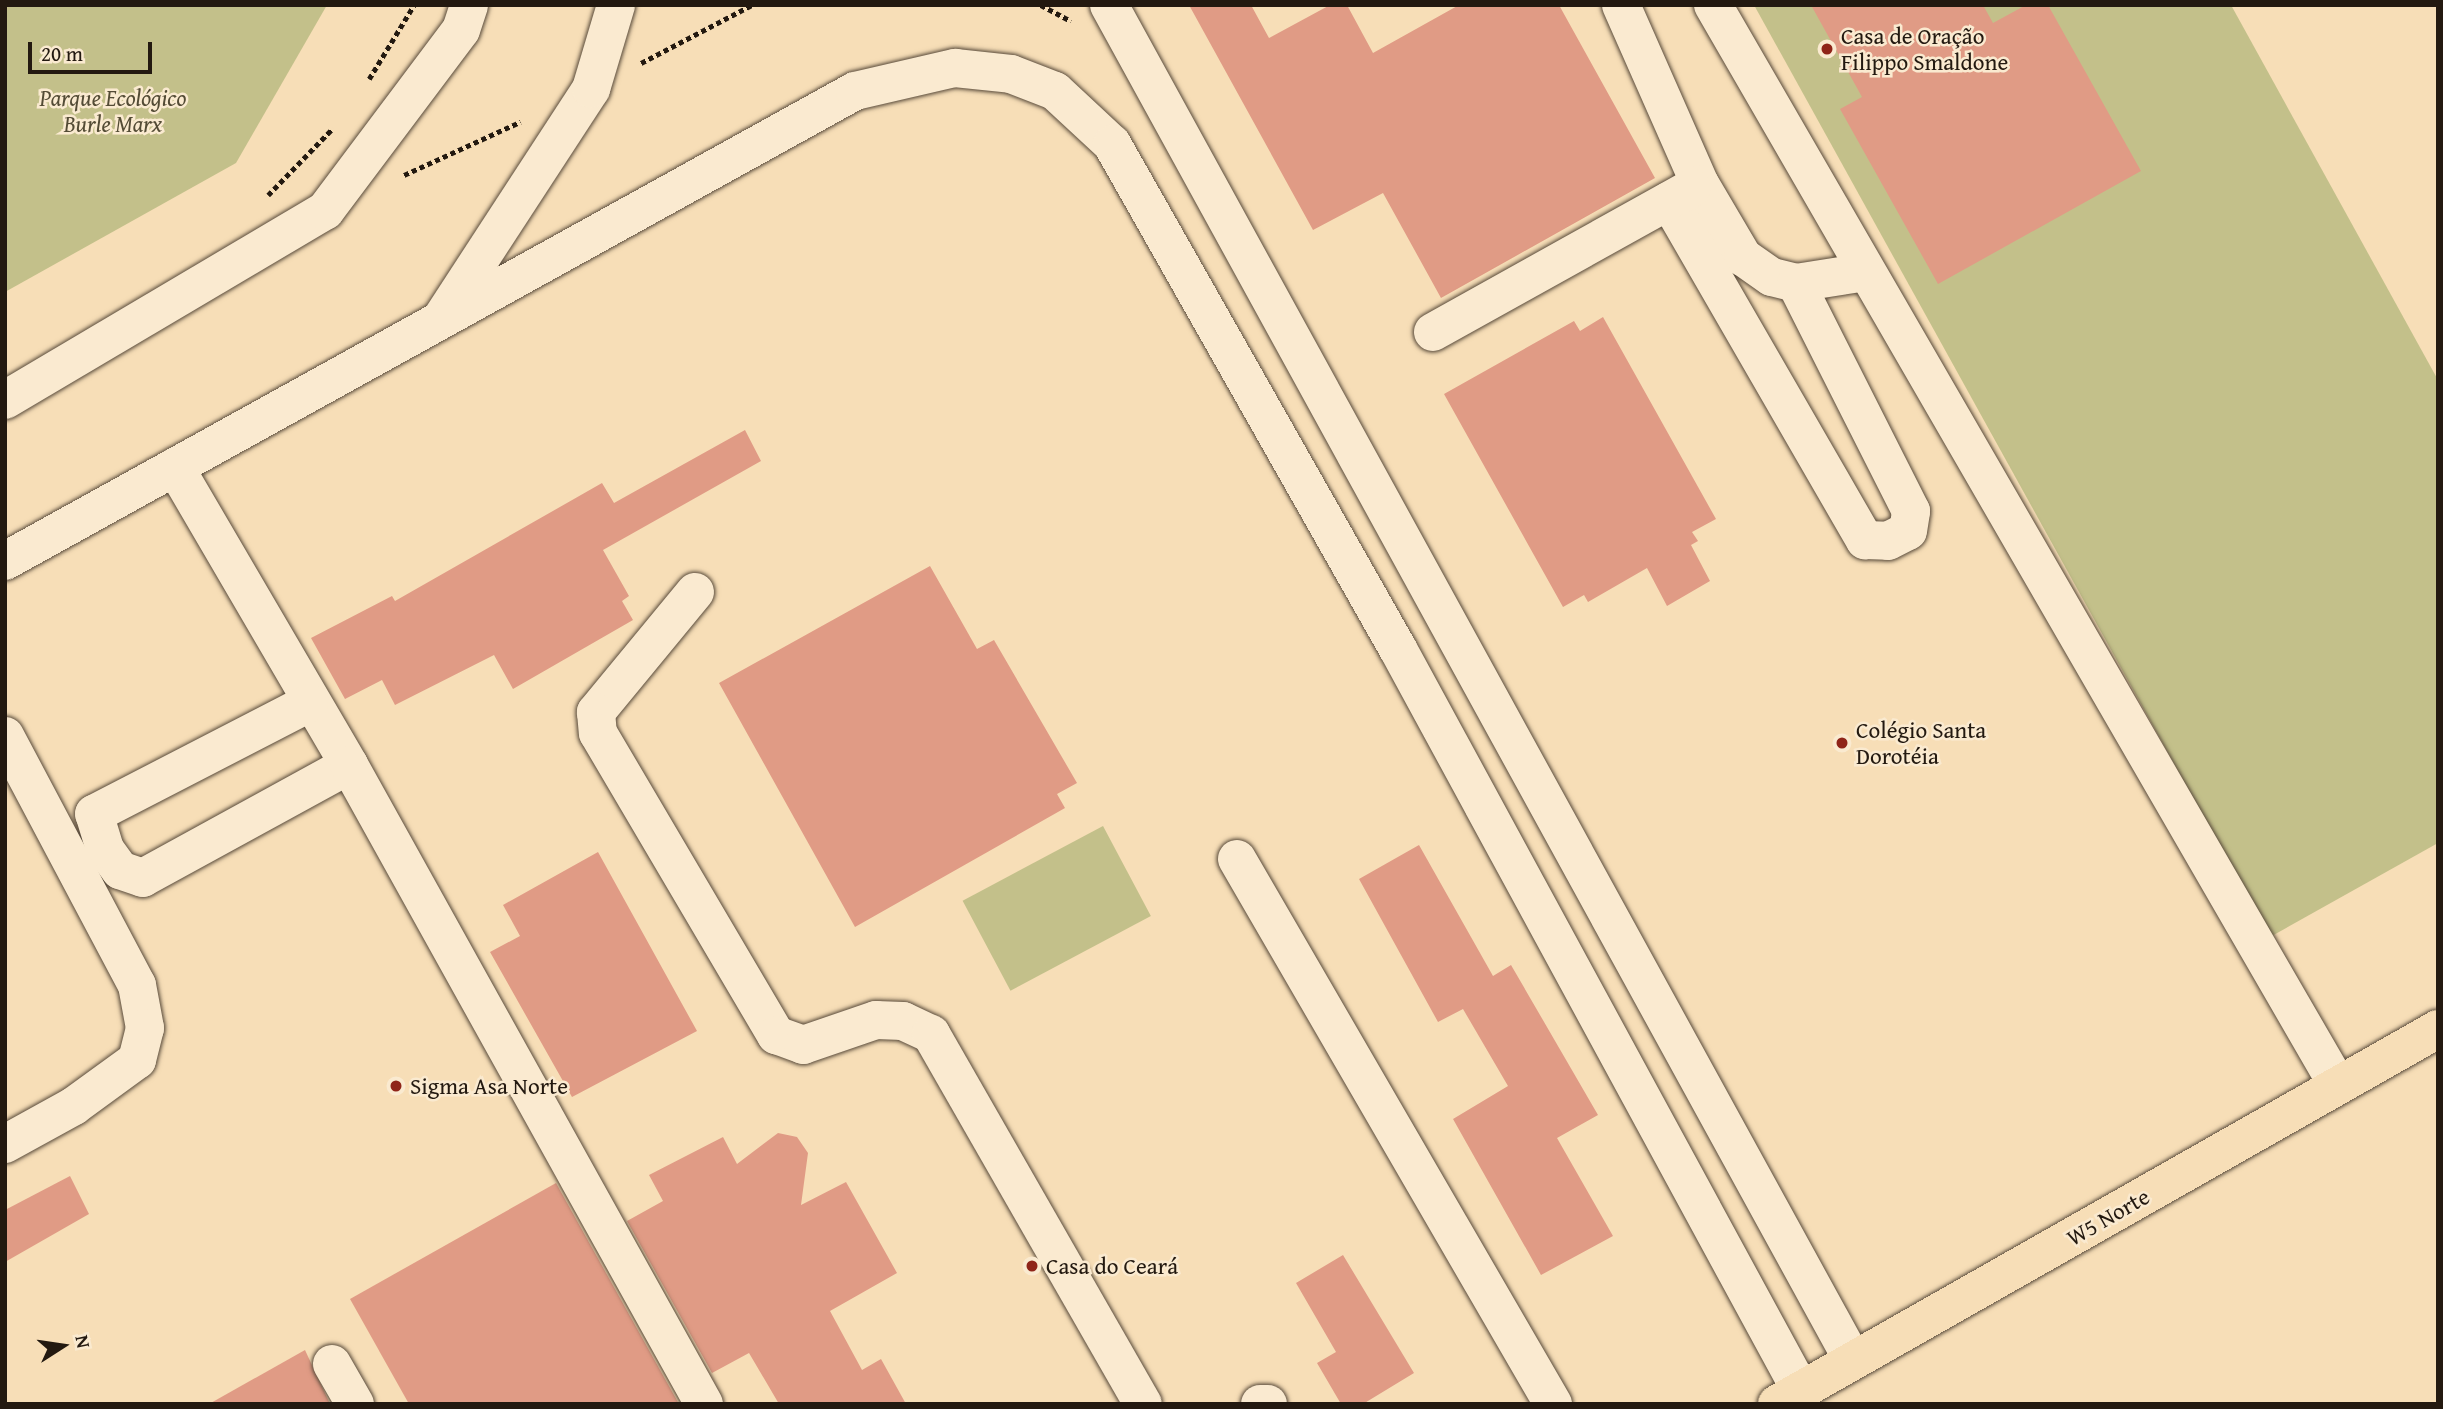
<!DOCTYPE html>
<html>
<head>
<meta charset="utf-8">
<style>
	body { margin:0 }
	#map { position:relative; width:2443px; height:1409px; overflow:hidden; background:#f7deb7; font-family:"Gentium Book Plus",serif }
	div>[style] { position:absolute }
	.green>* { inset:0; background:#c3c08a; transform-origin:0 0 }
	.building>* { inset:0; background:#e09b85 }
	.path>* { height:4.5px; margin-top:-2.25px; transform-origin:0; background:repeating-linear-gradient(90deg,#231910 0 5px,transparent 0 8.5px) }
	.roads { filter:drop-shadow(0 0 2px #584a3a) drop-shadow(0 0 2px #584a3a) }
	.minor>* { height:38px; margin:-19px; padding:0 19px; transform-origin:19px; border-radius:19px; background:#faead0 }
	.major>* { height:38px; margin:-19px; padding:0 19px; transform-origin:19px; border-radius:19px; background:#f7deb7 }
	.dots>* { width:19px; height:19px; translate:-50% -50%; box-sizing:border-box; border:4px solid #faead0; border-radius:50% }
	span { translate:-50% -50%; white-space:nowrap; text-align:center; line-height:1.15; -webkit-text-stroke:5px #faead0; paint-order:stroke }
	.poi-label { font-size:23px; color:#231910 }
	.left { translate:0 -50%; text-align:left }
	.park-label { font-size:23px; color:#534b35; font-style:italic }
	.street-label { font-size:23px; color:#231910 }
	.frame { position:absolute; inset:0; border:7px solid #231910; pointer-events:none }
	.north { position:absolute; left:28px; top:1311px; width:70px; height:70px; -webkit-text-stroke:5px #faead0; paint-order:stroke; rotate:78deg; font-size:19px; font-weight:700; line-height:28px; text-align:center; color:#231910 }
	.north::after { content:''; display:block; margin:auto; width:24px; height:32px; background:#231910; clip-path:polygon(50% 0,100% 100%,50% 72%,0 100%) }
	.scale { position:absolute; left:28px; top:42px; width:124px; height:32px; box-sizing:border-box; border:4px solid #231910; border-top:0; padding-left:9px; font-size:21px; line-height:24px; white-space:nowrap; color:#231910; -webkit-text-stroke:5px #faead0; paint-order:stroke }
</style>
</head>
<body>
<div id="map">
	<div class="green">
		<i style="clip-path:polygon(5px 5px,327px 5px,236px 163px,5px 292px)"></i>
		<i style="clip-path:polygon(1754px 5px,2231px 5px,2438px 380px,2438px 843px,2270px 937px)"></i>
		<i style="left:1103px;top:826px;width:102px;height:159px;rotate:62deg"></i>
	</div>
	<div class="building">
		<i style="clip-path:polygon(1189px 5px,1251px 5px,1269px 38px,1330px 5px,1347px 5px,1373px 53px,1459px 5px,1559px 5px,1655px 178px,1441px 298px,1383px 193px,1313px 230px)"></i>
		<i style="clip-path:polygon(1811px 5px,1983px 5px,1993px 23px,2026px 5px,2048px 5px,2141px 171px,1938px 284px,1840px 109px,1862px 97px)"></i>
		<i style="clip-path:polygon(1603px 317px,1716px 519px,1692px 532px,1698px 541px,1691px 545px,1710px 581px,1667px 606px,1647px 568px,1588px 602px,1584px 595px,1563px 607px,1444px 394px,1574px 321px,1580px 331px)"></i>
		<i style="clip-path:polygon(745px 430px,761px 461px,603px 550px,629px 596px,622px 601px,633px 620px,513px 689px,494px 655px,395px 705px,382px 680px,345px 699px,311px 638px,392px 596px,395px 601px,602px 483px,614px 503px)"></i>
		<i style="clip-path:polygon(930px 566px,977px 649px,994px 640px,1077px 783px,1057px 794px,1065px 808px,855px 927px,719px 683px)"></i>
		<i style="clip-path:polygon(1419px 845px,1493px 976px,1511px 965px,1598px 1115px,1557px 1138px,1613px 1236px,1541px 1275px,1453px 1119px,1508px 1086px,1463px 1009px,1438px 1022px,1359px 879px)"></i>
		<i style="clip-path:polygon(598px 852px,697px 1031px,572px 1097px,490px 952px,520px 936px,503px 905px)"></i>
		<i style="clip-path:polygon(778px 1133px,797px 1137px,808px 1153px,801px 1205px,846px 1182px,897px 1273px,830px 1311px,862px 1370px,881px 1359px,906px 1404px,779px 1404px,749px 1353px,712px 1373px,627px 1221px,663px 1201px,649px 1175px,723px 1137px,737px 1164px)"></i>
		<i style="clip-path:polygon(70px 1176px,89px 1214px,5px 1262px,5px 1210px)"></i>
		<i style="clip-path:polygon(556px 1183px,679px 1404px,409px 1404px,350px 1299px)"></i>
		<i style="clip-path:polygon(1343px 1255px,1414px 1373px,1363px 1404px,1341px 1404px,1317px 1363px,1336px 1352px,1296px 1283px)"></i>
		<i style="clip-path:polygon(305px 1350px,330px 1404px,209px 1404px)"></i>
	</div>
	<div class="path">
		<i style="left:1041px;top:5px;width:34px;rotate:28deg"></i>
		<i style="left:641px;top:63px;width:125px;rotate:-27.6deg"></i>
		<i style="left:369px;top:79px;width:87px;rotate:-58.7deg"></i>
		<i style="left:404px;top:175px;width:128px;rotate:-24.6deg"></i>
		<i style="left:268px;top:195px;width:93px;rotate:-45.9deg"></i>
	</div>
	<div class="roads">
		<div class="minor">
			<i style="left:1109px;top:5px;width:1544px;rotate:61.24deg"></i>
			<i style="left:1621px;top:5px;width:196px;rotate:66.2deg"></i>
			<i style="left:1700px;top:184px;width:85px;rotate:59.5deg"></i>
			<i style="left:1743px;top:257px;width:35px;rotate:35deg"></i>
			<i style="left:1772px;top:277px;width:25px;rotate:14deg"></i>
			<i style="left:1796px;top:283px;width:71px;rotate:-8.9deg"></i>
			<i style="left:1713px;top:5px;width:1246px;rotate:59.96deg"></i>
			<i style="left:1669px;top:201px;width:392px;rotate:60deg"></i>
			<i style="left:1865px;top:540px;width:23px;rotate:2deg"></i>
			<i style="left:1888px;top:541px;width:22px;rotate:-27deg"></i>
			<i style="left:1908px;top:531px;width:20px;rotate:-81deg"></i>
			<i style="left:1911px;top:511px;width:255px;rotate:-116.8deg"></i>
			<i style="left:443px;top:316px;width:271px;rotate:-56.9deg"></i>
			<i style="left:591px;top:89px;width:88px;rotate:-73.4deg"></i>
			<i style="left:1433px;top:332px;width:296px;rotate:-29.1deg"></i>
			<i style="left:5px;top:400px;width:372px;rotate:-30.6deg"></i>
			<i style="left:325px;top:211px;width:226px;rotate:-53.1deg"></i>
			<i style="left:461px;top:30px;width:26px;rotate:-72deg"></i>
			<i style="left:175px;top:467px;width:345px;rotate:59.7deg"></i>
			<i style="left:349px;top:765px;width:235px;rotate:151.3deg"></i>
			<i style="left:143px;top:878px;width:24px;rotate:-161deg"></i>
			<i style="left:120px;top:870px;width:26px;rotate:-126deg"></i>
			<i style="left:105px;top:849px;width:37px;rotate:-107deg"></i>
			<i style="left:94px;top:814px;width:242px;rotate:-27.3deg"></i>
			<i style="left:5px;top:561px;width:971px;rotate:-28.94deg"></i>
			<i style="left:855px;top:91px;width:103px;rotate:-13deg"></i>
			<i style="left:955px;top:68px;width:56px;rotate:6.1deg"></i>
			<i style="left:1011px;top:74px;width:47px;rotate:21.1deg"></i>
			<i style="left:1055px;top:91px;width:78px;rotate:42.9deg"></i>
			<i style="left:1112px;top:144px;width:580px;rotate:60.48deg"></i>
			<i style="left:1398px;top:649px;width:842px;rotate:61.49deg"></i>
			<i style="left:695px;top:592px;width:156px;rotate:129.5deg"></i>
			<i style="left:596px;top:712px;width:21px;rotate:85deg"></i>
			<i style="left:598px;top:733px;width:351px;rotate:59.5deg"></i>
			<i style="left:776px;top:1035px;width:29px;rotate:20deg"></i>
			<i style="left:803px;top:1045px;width:77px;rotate:-18.9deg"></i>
			<i style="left:876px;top:1020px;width:27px;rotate:2deg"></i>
			<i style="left:903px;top:1021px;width:31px;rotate:25deg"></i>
			<i style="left:931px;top:1034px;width:426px;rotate:60.2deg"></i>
			<i style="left:5px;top:736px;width:282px;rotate:62.1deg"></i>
			<i style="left:137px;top:985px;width:44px;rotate:79.5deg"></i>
			<i style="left:145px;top:1028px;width:33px;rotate:104deg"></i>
			<i style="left:137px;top:1060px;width:78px;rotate:143.9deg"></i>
			<i style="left:74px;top:1106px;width:79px;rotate:151.2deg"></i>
			<i style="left:349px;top:765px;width:731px;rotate:60.95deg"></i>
			<i style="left:1237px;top:859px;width:630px;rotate:59.89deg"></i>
			<i style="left:332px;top:1364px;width:46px;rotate:60.1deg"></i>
			<i style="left:1260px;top:1404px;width:8px"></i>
		</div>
		<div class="major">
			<i style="left:1777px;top:1404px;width:760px;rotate:-29.57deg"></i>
		</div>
	</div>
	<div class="dots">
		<i style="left:1827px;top:49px;background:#8f2418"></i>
		<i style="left:1842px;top:743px;background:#8f2418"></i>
		<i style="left:396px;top:1086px;background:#8f2418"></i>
		<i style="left:1032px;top:1266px;background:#8f2418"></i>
	</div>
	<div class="poi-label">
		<span class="left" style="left:1841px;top:49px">Casa de Oração<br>Filippo Smaldone</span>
		<span class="left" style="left:1856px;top:743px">Colégio Santa<br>Dorotéia</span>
		<span class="left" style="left:410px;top:1086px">Sigma Asa Norte</span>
		<span class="left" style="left:1046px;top:1266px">Casa do Ceará</span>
	</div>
	<div class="park-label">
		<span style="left:113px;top:111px">Parque Ecológico<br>Burle Marx</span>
	</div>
	<div class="street-label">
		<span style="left:2108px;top:1217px;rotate:-30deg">W5 Norte</span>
	</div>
	<div class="frame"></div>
	<div class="north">N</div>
	<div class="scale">20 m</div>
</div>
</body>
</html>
